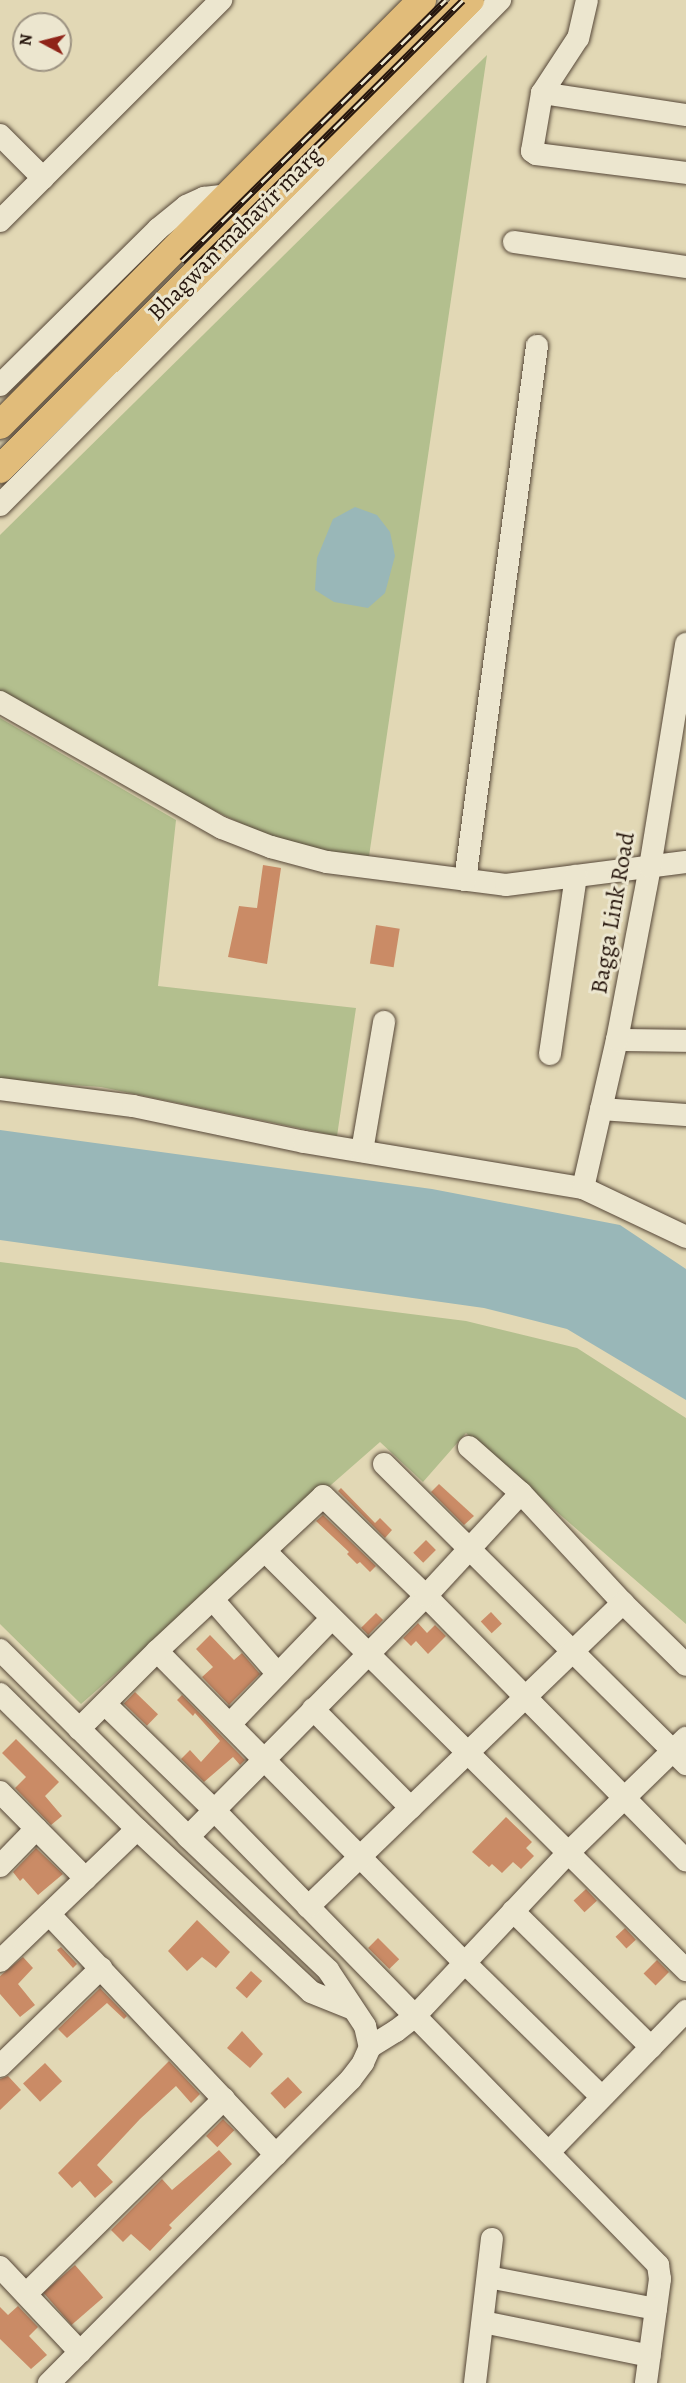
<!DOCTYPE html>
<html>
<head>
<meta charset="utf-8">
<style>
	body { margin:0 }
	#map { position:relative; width:686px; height:2383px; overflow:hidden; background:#e2d8b5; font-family:Alegreya,serif }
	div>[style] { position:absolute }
	.green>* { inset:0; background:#b3bf8e }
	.water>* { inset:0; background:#99b7b8 }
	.building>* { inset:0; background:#ca8b66; transform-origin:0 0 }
	.roads { filter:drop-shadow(0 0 2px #564738) drop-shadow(0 0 2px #564738) }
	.minor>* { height:22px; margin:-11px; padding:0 11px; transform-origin:11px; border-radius:11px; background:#ece6cf }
	.major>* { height:28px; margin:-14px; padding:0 14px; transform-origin:14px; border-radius:14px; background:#e1bc7a }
	.rail>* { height:7px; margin-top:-3.5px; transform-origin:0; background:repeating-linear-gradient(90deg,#ece6cf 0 14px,#27170e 0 28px); box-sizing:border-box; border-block:2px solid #27170e }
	span { translate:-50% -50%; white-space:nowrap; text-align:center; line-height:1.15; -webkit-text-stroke:6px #ece6cf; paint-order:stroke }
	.street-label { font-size:24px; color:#27170e }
	.north { position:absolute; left:12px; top:12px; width:60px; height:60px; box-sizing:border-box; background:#ece6cf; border:2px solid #9d9382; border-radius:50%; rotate:277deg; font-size:16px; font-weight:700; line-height:24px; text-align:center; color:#27170e }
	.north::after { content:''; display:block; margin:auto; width:21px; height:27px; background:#8f2418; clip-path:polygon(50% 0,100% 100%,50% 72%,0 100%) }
</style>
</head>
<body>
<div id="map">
	<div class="green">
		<i style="clip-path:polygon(487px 55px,368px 863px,261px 833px,165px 787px,0 693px,0 535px)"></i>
		<i style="clip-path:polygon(0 718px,176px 820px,158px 986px,356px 1008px,337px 1136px,101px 1087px,0 1080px)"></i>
		<i style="clip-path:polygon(0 1262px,466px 1321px,577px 1348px,686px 1418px,686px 1624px,466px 1433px,423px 1482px,380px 1442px,81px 1704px,0 1624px)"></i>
	</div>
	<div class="water">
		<i style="clip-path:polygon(355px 507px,377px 515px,390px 532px,395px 556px,385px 593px,368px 608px,334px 602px,315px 590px,317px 558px,333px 519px)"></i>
		<i style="clip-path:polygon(0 1130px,432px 1189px,620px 1225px,686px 1269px,686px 1400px,567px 1329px,484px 1308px,0 1240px)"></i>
	</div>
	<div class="building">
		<i style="clip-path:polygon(263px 865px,281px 868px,267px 964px,228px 957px,239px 906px,257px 908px)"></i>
		<i style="left:376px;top:925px;width:24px;height:39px;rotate:9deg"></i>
		<i style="clip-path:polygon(439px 1484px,474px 1516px,464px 1525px,431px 1492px)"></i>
		<i style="clip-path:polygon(341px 1488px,375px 1523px,380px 1518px,392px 1530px,385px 1538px,338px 1491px)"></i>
		<i style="clip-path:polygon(323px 1515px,376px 1566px,370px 1572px,360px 1562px,357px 1564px,347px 1554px,349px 1552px,316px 1521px)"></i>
		<i style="left:426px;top:1540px;width:14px;height:18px;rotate:45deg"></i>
		<i style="left:491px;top:1612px;width:16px;height:14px;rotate:47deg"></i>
		<i style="left:376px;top:1613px;width:10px;height:21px;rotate:45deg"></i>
		<i style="clip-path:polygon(418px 1623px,427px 1633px,435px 1625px,446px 1636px,428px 1654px,416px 1641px,411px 1646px,403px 1638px)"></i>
		<i style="clip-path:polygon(210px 1635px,234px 1660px,242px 1653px,260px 1674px,229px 1705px,202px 1677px,213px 1667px,196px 1649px)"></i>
		<i style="left:135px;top:1692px;width:32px;height:16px;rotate:44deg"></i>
		<i style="clip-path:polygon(182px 1695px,245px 1760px,240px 1765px,233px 1757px,204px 1782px,181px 1759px,190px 1750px,201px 1762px,220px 1741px,195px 1713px,193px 1716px,177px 1700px)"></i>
		<i style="clip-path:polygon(16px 1739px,59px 1782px,45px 1796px,62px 1816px,51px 1825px,15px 1788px,26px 1777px,2px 1753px)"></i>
		<i style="clip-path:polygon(506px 1817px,532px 1842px,526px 1848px,534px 1856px,521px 1869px,513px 1862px,502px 1873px,492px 1864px,489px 1867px,472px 1852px)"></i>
		<i style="clip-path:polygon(36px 1848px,63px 1874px,38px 1895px,23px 1878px,20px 1881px,13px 1872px)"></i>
		<i style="left:586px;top:1889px;width:16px;height:17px;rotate:47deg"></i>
		<i style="clip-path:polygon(197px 1920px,230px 1952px,216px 1968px,202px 1957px,187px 1971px,168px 1951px)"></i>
		<i style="left:625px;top:1928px;width:16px;height:13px;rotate:47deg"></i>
		<i style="left:378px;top:1938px;width:30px;height:14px;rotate:45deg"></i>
		<i style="clip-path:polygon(61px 1947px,77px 1964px,73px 1968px,57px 1950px)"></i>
		<i style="clip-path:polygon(23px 1957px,33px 1968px,18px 1984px,35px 2005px,20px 2017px,0 1994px,0 1976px)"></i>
		<i style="left:657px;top:1960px;width:17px;height:19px;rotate:45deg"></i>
		<i style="left:251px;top:1971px;width:15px;height:23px;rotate:42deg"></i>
		<i style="clip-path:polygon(100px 1988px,127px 2016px,124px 2019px,107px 2003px,67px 2038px,58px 2029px)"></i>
		<i style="clip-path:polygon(242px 2031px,263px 2054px,250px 2068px,227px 2048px)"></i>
		<i style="clip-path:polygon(169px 2061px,200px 2094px,191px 2103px,176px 2086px,140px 2119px,97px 2165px,113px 2182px,95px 2198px,80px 2181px,72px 2188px,58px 2173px)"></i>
		<i style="left:45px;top:2063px;width:25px;height:30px;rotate:47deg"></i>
		<i style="clip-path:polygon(8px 2076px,21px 2090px,0 2110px,0 2079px)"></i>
		<i style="left:288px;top:2077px;width:21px;height:24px;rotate:47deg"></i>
		<i style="left:223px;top:2119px;width:16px;height:24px;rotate:45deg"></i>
		<i style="clip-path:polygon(219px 2150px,232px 2164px,169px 2225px,172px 2228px,150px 2251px,131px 2234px,123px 2242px,111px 2230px,162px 2179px,172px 2190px)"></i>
		<i style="left:75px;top:2265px;width:43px;height:42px;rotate:49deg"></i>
		<i style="clip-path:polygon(18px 2306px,38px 2327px,29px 2336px,47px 2355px,31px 2369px,0 2339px,0 2307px,8px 2315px)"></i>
	</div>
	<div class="roads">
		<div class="minor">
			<i style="left:587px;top:0;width:39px;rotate:103deg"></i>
			<i style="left:578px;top:38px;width:66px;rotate:123.2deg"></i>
			<i style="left:542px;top:93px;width:59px;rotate:99.8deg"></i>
			<i style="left:532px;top:151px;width:5px;rotate:37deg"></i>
			<i style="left:536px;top:154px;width:151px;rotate:7.2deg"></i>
			<i style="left:542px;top:93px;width:146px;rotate:8.7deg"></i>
			<i style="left:0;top:135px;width:61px;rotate:45deg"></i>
			<i style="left:0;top:221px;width:313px;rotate:-45deg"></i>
			<i style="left:514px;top:242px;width:174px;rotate:8.3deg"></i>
			<i style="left:0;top:385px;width:222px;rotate:-44.6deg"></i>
			<i style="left:158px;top:229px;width:36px;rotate:-39deg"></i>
			<i style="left:186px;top:206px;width:20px;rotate:-24deg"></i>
			<i style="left:204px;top:198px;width:24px;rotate:-7deg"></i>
			<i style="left:0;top:505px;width:711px;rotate:-45.29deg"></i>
			<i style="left:0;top:702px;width:255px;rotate:29.6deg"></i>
			<i style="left:222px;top:828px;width:53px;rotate:21.2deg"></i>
			<i style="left:271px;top:847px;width:58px;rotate:15deg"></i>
			<i style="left:327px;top:862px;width:180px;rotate:7.3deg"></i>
			<i style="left:506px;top:885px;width:181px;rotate:-7.3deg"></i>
			<i style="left:465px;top:880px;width:539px;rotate:-82.32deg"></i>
			<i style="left:617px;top:1040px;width:69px;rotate:0.8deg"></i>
			<i style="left:550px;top:1054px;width:180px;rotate:-81.7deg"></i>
			<i style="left:0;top:1089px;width:134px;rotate:7.3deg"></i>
			<i style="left:133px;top:1106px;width:175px;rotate:11.9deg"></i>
			<i style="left:304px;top:1142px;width:283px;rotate:9.4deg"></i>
			<i style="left:583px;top:1188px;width:114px;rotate:25.4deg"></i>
			<i style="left:601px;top:1109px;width:85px;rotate:4deg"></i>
			<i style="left:362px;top:1151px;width:131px;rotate:-80.3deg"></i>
			<i style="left:583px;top:1188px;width:152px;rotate:-77.1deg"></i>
			<i style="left:617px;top:1040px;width:176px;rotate:-79.2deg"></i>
			<i style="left:650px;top:867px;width:226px;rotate:-80.8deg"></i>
			<i style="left:469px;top:1447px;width:69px;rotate:41.5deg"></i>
			<i style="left:521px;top:1493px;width:150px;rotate:47.2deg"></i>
			<i style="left:623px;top:1603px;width:88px;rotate:44.5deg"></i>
			<i style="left:384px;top:1464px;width:426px;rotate:44.8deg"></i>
			<i style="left:266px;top:1552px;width:593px;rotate:44.86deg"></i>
			<i style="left:214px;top:1601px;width:97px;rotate:48.8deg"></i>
			<i style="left:0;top:1650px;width:265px;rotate:44.8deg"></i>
			<i style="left:188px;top:1837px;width:193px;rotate:43.5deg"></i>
			<i style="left:328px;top:1970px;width:67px;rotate:56.5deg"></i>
			<i style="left:365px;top:2026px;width:22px;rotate:77deg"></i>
			<i style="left:370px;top:2047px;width:17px;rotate:114deg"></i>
			<i style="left:363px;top:2063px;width:20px;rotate:127deg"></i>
			<i style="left:351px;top:2079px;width:429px;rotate:134.8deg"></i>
			<i style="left:157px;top:1651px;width:440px;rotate:45.4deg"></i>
			<i style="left:466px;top:1964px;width:190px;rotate:44.4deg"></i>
			<i style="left:0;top:1694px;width:192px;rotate:44.6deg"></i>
			<i style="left:137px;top:1829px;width:238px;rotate:43.1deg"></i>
			<i style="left:311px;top:1992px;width:45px;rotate:22deg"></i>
			<i style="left:105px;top:1704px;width:152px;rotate:44.2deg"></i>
			<i style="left:214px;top:1810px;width:636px;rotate:45.7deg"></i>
			<i style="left:658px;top:2265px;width:14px;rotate:82deg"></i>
			<i style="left:660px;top:2279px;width:105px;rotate:97.7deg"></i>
			<i style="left:313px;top:1709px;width:139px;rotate:45.3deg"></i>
			<i style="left:230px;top:1724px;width:146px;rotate:-46.1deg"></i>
			<i style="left:79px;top:1729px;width:110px;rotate:-45deg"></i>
			<i style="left:157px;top:1651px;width:227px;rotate:-43deg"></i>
			<i style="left:323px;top:1496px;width:144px;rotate:44.2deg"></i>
			<i style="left:426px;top:1596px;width:371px;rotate:45.5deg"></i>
			<i style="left:0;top:1792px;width:122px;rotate:45.3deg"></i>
			<i style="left:188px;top:1837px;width:339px;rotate:-45.4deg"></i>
			<i style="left:426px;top:1596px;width:140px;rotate:-47.3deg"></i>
			<i style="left:0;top:1866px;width:52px;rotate:-45.8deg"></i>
			<i style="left:308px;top:1907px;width:438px;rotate:-44deg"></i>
			<i style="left:513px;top:1911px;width:194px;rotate:44.6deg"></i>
			<i style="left:49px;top:1914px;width:331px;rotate:46.7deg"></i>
			<i style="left:0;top:1961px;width:190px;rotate:-43.9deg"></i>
			<i style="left:370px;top:2047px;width:31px;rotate:-32deg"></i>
			<i style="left:396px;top:2031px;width:23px;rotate:-38deg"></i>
			<i style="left:414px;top:2017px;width:225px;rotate:-46.8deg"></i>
			<i style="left:568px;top:1853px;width:165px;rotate:-44.3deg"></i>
			<i style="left:0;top:2066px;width:141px;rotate:-44.1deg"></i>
			<i style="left:549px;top:2152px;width:197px;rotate:-45.8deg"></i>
			<i style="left:0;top:2267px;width:117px;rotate:46.7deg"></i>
			<i style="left:488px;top:2277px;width:171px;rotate:10.8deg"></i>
			<i style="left:26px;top:2294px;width:278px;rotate:-44.6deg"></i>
			<i style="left:483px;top:2322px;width:170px;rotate:11.5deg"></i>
			<i style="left:475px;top:2383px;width:145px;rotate:-83.3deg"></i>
		</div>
		<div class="major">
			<i style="left:0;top:425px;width:599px;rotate:-45.2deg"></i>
			<i style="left:0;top:469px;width:664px;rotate:-44.94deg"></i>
		</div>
	</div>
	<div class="rail">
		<i style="left:182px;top:261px;width:371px;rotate:-44.7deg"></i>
		<i style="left:195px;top:267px;width:378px;rotate:-44.9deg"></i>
	</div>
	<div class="street-label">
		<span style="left:235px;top:234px;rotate:-45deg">Bhagwan mahavir marg</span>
		<span style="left:613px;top:913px;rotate:-80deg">Bagga Link Road</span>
	</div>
	<div class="north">N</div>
</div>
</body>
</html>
